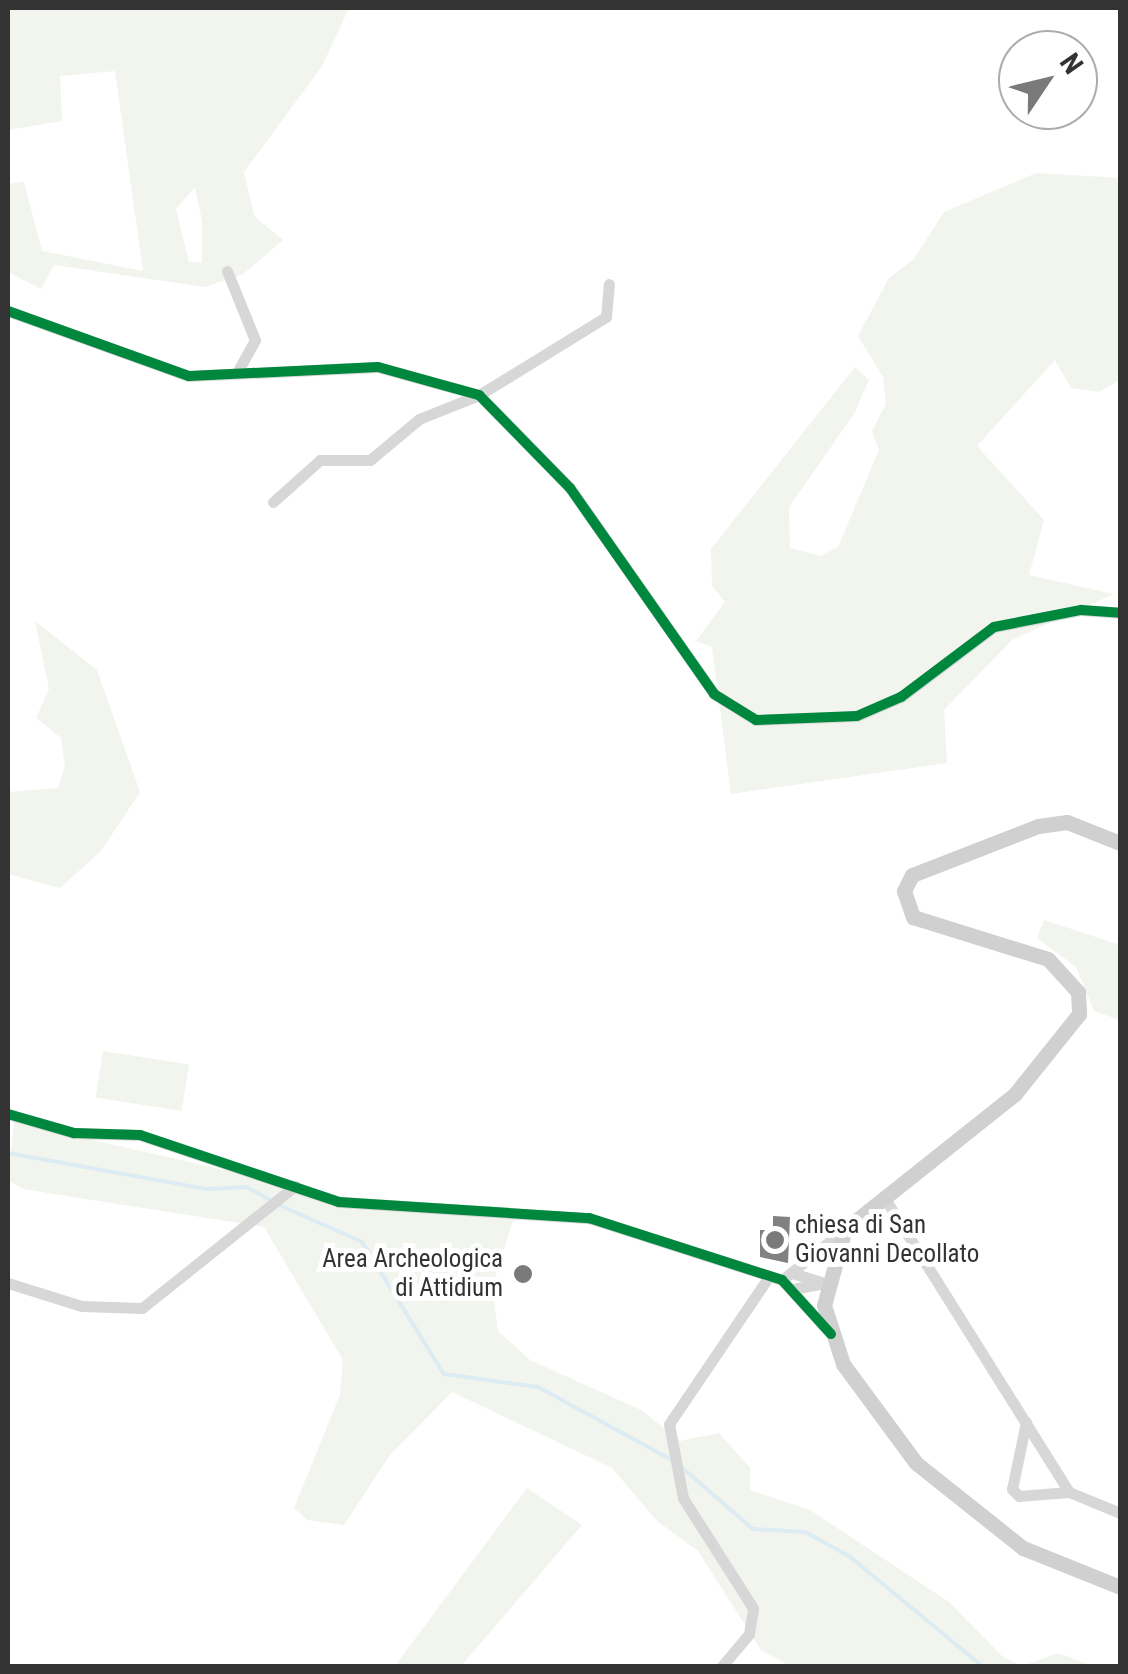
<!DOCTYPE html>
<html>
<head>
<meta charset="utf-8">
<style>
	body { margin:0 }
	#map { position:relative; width:1128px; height:1674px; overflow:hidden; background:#fff; font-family:"Roboto Condensed",sans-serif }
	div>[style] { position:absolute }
	.green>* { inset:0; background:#f1f5ed; transform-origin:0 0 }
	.stream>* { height:4px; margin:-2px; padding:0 2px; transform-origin:2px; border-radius:2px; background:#ddebf3 }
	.building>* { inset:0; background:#818181 }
	.street>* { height:11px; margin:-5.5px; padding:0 5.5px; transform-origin:5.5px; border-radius:5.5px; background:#d7d7d7 }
	.secondary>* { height:15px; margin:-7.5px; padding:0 7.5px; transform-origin:7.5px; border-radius:7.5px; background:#d0d0d0 }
	.cycleway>* { height:10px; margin:-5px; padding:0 5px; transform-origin:5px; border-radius:5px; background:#00873e }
	.dots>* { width:28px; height:28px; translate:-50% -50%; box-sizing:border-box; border:5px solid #fff; border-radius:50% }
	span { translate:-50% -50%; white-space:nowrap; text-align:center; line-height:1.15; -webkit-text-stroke:10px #fff; paint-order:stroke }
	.poi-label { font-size:25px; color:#333 }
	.left { translate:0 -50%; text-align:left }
	.right { translate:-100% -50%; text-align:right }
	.frame { position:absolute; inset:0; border:10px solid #333; pointer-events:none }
	.north { position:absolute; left:998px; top:30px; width:100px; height:100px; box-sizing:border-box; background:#fff; border:2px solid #adadad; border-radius:50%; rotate:55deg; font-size:28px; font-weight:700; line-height:40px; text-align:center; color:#333 }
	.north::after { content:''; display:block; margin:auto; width:35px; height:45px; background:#7a7a7a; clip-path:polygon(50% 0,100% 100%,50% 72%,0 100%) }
</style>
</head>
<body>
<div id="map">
	<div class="green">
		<i style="clip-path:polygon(evenodd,8px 8px,349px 8px,322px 66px,244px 172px,254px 216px,283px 240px,243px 274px,205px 287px,54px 265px,41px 289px,8px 272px,8px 184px,24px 182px,42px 251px,143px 271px,115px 71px,60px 76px,62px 121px,8px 130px,8px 8px,195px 187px,202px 221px,202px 263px,189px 262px,176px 209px,195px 187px)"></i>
		<i style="clip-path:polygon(1036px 173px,1120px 178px,1120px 380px,1099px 392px,1071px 388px,1055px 360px,977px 446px,1044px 520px,1029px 575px,1114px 594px,1012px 640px,944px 710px,947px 763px,731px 794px,712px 647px,696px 641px,725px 602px,712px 586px,711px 549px,855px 367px,869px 380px,854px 414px,789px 507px,790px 548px,820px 556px,838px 547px,879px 450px,872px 431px,886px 404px,883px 377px,858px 336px,889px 278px,914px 259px,944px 212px)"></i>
		<i style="clip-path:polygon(35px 621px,97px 670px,140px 792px,101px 851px,60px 888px,8px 874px,8px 792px,58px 788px,65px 766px,61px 738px,36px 718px,49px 689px)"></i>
		<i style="clip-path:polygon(1044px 920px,1120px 945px,1120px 1020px,1094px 1011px,1076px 967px,1037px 938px)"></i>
		<i style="left:103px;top:1051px;width:87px;height:47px;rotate:9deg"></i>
		<i style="clip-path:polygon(14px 1122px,342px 1197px,517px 1208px,492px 1287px,498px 1331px,530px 1360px,641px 1410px,680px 1441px,719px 1433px,750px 1468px,750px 1490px,810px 1510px,949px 1602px,1003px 1657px,1022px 1666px,1058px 1653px,1093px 1666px,790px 1666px,761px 1650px,698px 1551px,657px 1521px,612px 1468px,452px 1392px,390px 1455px,344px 1525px,307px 1520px,294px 1508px,340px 1395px,343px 1360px,264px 1227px,23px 1189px,8px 1180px)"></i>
		<i style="clip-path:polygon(527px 1488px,582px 1525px,461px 1666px,395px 1666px)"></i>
	</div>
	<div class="stream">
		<i style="left:8px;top:1153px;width:202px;rotate:10.3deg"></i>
		<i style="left:207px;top:1189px;width:39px;rotate:-3deg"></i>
		<i style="left:246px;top:1187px;width:27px;rotate:28deg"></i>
		<i style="left:279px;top:1205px;width:91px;rotate:24deg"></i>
		<i style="left:362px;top:1242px;width:155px;rotate:58.2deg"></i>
		<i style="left:444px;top:1374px;width:95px;rotate:7.9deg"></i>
		<i style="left:538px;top:1387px;width:153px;rotate:28.6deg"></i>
		<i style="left:680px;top:1466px;width:96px;rotate:40.8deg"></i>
		<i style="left:753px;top:1529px;width:52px;rotate:3.3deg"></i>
		<i style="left:805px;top:1532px;width:50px;rotate:28.6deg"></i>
		<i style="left:849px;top:1556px;width:173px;rotate:39.6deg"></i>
	</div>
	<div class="building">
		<i style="clip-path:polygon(773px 1216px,790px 1217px,788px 1263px,760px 1257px,760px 1230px,773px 1230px)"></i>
	</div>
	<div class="street">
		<i style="left:227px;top:271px;width:74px;rotate:67.9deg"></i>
		<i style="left:255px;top:340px;width:35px;rotate:119deg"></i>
		<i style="left:8px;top:311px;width:192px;rotate:19.8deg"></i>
		<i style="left:189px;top:376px;width:189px;rotate:-2.7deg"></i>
		<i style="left:378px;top:367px;width:105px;rotate:15.5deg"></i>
		<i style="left:479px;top:395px;width:130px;rotate:45.6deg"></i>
		<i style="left:570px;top:488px;width:251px;rotate:55deg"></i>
		<i style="left:714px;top:694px;width:49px;rotate:31.8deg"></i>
		<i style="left:756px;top:720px;width:101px;rotate:-2.3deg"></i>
		<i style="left:857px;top:716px;width:48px;rotate:-23.4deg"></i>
		<i style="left:901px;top:697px;width:116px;rotate:-37deg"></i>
		<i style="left:994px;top:627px;width:89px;rotate:-11.1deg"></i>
		<i style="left:1081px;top:610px;width:39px;rotate:4deg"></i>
		<i style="left:273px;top:502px;width:63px;rotate:-41.8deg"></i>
		<i style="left:320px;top:460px;width:50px"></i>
		<i style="left:370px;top:460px;width:64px;rotate:-39.9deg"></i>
		<i style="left:419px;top:419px;width:65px;rotate:-21.8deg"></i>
		<i style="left:479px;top:395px;width:149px;rotate:-31.6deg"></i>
		<i style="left:606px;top:317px;width:33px;rotate:-85deg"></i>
		<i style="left:8px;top:1114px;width:69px;rotate:16.1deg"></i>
		<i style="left:74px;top:1133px;width:66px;rotate:1.7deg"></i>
		<i style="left:140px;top:1135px;width:210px;rotate:18.6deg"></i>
		<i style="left:339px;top:1202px;width:251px;rotate:3.7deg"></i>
		<i style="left:589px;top:1218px;width:203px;rotate:17.8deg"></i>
		<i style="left:782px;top:1280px;width:72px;rotate:47.8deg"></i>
		<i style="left:884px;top:1197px;width:348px;rotate:57.9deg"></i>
		<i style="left:792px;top:1273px;width:34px;rotate:17deg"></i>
		<i style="left:782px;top:1280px;width:81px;rotate:-39deg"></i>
		<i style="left:8px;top:1283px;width:77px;rotate:17.3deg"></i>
		<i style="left:82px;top:1306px;width:60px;rotate:1.9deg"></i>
		<i style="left:142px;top:1308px;width:196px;rotate:-38.6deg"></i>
		<i style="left:792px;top:1289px;width:34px;rotate:-10deg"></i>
		<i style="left:1026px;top:1422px;width:68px;rotate:101.8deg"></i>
		<i style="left:1012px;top:1489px;width:10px;rotate:45deg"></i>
		<i style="left:1019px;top:1496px;width:50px;rotate:-4.6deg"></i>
		<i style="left:1069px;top:1492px;width:55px;rotate:22.4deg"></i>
		<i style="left:722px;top:1666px;width:42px;rotate:-49.8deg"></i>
		<i style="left:749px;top:1634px;width:26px;rotate:-81deg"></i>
		<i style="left:753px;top:1608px;width:130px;rotate:-122.5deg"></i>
		<i style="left:683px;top:1498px;width:75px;rotate:-100.7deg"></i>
		<i style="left:669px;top:1424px;width:176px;rotate:-55.9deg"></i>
	</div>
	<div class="secondary">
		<i style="left:1120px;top:843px;width:57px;rotate:-158.4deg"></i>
		<i style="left:1067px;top:822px;width:29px;rotate:172deg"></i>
		<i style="left:1038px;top:826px;width:135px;rotate:158.7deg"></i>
		<i style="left:912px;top:875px;width:18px;rotate:117deg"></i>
		<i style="left:904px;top:891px;width:28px;rotate:71deg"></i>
		<i style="left:913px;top:917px;width:141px;rotate:17.3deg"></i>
		<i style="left:1048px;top:959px;width:45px;rotate:47.7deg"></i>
		<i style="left:1078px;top:992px;width:22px;rotate:87deg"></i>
		<i style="left:1079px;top:1014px;width:102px;rotate:128.7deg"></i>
		<i style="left:1015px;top:1094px;width:217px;rotate:141.5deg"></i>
		<i style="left:845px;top:1229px;width:79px;rotate:105.4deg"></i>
		<i style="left:824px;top:1305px;width:62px;rotate:72.1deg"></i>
		<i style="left:843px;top:1364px;width:123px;rotate:53.6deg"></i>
		<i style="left:916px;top:1463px;width:137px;rotate:38.5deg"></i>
		<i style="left:1023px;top:1548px;width:105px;rotate:21.9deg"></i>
	</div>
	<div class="cycleway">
		<i style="left:8px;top:311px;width:192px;rotate:19.8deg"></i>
		<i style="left:189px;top:376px;width:189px;rotate:-2.7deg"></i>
		<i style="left:378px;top:367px;width:105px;rotate:15.5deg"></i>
		<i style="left:479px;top:395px;width:130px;rotate:45.6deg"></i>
		<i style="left:570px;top:488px;width:251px;rotate:55deg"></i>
		<i style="left:714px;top:694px;width:49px;rotate:31.8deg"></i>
		<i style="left:756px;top:720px;width:101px;rotate:-2.3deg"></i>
		<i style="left:857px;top:716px;width:48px;rotate:-23.4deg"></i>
		<i style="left:901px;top:697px;width:116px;rotate:-37deg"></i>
		<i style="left:994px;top:627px;width:89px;rotate:-11.1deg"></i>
		<i style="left:1081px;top:610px;width:39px;rotate:4deg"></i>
		<i style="left:8px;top:1114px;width:69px;rotate:16.1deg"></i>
		<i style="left:74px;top:1133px;width:66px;rotate:1.7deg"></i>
		<i style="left:140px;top:1135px;width:210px;rotate:18.6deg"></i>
		<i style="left:339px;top:1202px;width:251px;rotate:3.7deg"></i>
		<i style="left:589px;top:1218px;width:203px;rotate:17.8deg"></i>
		<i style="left:782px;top:1280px;width:73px;rotate:47.8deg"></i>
	</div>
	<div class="dots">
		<i style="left:775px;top:1240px;background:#7a7a7a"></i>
		<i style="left:523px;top:1274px;background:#7a7a7a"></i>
	</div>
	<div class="poi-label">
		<span class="left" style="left:795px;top:1240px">chiesa di San<br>Giovanni Decollato</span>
		<span class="right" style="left:503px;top:1274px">Area Archeologica<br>di Attidium</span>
	</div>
	<div class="frame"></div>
	<div class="north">N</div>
</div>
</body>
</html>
